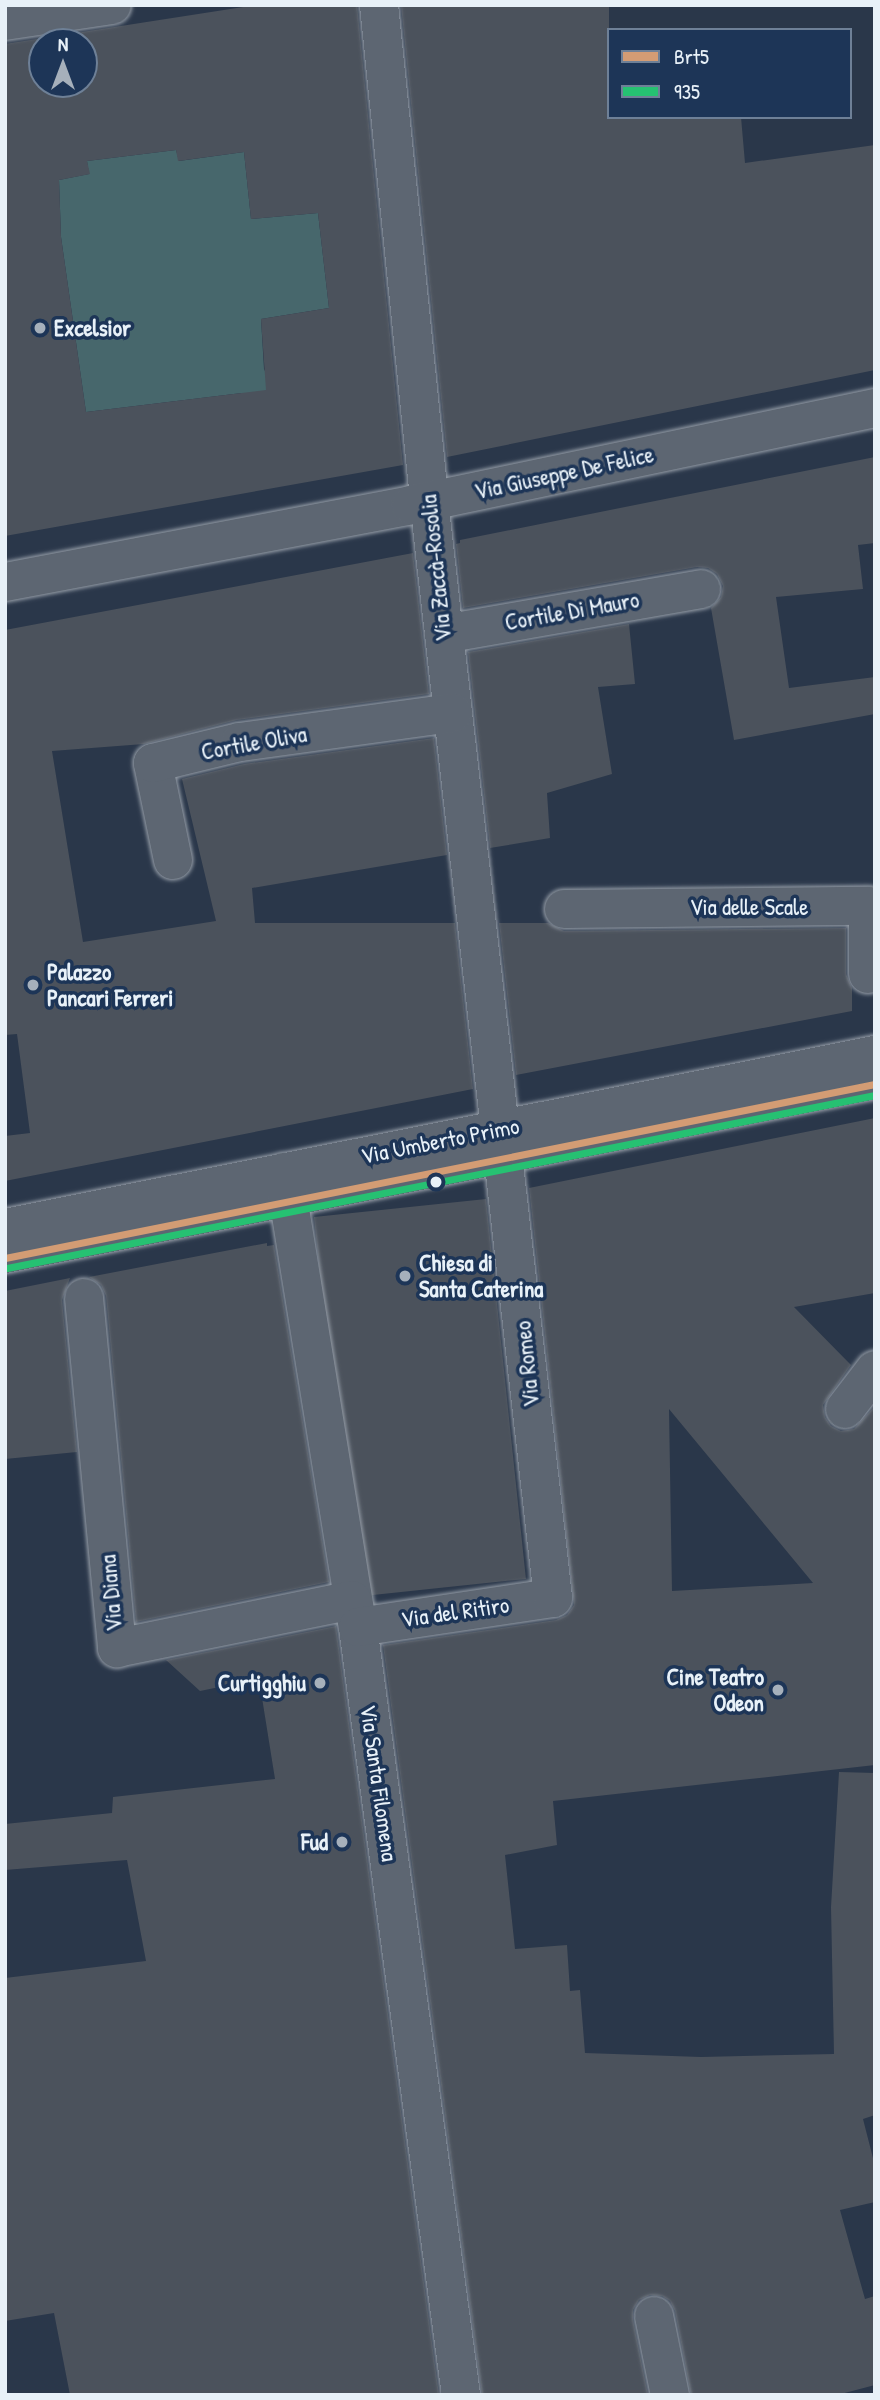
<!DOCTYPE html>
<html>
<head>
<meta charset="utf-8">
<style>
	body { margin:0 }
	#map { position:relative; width:880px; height:2400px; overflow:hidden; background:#2a374a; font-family:"Patrick Hand",sans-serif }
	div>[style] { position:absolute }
	.green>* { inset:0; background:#47676c }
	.building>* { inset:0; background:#4b525c; transform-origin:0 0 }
	.roads { filter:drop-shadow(0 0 2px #959da7) drop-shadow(0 0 2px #959da7) }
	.service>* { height:30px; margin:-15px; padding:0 15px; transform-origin:15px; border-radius:15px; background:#5d6672 }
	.pedestrian>* { height:38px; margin:-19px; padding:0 19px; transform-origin:19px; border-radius:19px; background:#5d6672 }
	.minor>* { height:38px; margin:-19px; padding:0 19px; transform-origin:19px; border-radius:19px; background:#5d6672 }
	.primary>* { height:38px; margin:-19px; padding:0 19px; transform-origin:19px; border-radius:19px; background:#5d6672 }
	.bus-1>* { height:7px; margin:-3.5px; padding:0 3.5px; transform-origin:3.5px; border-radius:3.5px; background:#d39c74 }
	.bus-2>* { height:7px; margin:-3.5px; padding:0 3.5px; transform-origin:3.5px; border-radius:3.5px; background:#26c172 }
	.dots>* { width:19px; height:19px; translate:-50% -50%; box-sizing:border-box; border:4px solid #1d3557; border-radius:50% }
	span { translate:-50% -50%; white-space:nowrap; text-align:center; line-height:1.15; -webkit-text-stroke:7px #1d3557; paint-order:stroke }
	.poi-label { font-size:23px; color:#e8f1f8; font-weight:700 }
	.left { translate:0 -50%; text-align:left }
	.right { translate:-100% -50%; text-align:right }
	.street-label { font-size:23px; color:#e8f1f8 }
	.frame { position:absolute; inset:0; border:7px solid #e8f1f8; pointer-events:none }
	.legend { position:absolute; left:607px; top:28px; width:245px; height:91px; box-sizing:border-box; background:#1d3557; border:2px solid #6e8097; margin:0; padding:9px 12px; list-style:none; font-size:21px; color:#e8f1f8 }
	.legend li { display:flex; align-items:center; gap:14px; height:35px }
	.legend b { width:35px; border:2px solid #6e8097 }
	.north { position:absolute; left:28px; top:28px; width:70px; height:70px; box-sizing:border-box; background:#1d3557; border:2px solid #6e8097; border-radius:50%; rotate:0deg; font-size:19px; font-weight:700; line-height:28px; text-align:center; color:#e8f1f8 }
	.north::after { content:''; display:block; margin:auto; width:24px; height:32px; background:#a6b0bb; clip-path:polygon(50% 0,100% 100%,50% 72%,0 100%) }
</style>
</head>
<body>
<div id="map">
	<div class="green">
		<i style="clip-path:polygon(176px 150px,179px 161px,244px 152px,251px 219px,318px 213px,329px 308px,261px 319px,264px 369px,287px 419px,242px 393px,86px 412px,61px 237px,59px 180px,89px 174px,87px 161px)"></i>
	</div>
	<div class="building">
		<i style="clip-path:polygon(evenodd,256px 5px,357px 5px,403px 465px,5px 536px,5px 44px,256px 5px,42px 42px,84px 42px,84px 84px,42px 84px,42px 42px,256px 5px,176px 150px,178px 161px,244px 152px,251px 219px,318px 213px,329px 308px,261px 319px,266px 390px,86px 412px,61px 237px,59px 180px,90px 174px,87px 161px,176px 150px)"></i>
		<i style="clip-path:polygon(401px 5px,609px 5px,609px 117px,741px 117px,745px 163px,875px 145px,875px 370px,447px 457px)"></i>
		<i style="clip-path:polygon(875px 457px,875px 543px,858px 545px,863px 589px,776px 597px,789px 688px,875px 677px,875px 714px,734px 740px,711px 608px,721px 597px,723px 586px,717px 574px,708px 568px,697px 567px,463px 608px,456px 544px,460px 543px,460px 540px)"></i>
		<i style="clip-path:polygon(413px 553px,429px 694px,237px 720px,144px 744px,52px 751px,83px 942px,216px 921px,182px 779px,244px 764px,434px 738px,447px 855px,252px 888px,255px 923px,455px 923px,473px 1089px,5px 1181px,5px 1136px,30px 1133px,17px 1034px,5px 1035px,5px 630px)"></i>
		<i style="clip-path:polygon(629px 624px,635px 684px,598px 687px,612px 774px,547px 793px,550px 838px,490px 848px,468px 652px)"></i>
		<i style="clip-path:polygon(499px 923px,548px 923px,564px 931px,846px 928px,846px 974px,852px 988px,852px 1011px,516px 1075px)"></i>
		<i style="clip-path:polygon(evenodd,875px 1118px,875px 1293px,794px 1307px,851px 1365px,823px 1405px,825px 1417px,831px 1426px,841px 1431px,854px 1429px,875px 1406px,875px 1765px,553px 1801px,557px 1845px,505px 1855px,515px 1949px,567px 1945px,570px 1991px,580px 1990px,585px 2053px,701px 2057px,834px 2054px,831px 1907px,839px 1772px,875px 1773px,875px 2115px,863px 2119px,875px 2166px,875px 2202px,840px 2210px,865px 2299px,875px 2296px,875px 2385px,837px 2395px,691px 2395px,675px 2311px,670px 2301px,662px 2296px,650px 2295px,639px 2300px,633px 2310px,633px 2320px,648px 2395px,482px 2395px,383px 1645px,556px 1620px,567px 1615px,574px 1605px,529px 1188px,875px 1118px,669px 1409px,813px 1583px,672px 1591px,669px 1409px)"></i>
		<i style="left:486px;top:1199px;width:382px;height:173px;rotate:84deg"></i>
		<i style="clip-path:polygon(267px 1243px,267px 1246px,274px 1245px,329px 1582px,136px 1622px,106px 1296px,101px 1285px,89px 1277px)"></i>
		<i style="clip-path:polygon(70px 1278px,62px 1300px,77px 1452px,5px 1459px,5px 1291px)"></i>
		<i style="clip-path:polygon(336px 1626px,439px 2395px,70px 2395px,54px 2313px,5px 2321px,5px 1978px,146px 1961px,127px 1860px,5px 1870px,5px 1824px,112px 1813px,113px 1797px,275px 1779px,259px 1679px,200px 1691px,166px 1660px)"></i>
	</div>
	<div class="roads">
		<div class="service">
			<i style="left:5px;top:1258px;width:887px;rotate:-11.31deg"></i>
		</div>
		<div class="pedestrian">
			<i style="left:444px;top:634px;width:261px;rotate:-9.9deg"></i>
			<i style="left:564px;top:909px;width:304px;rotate:-0.6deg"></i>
			<i style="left:868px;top:906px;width:68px;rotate:90deg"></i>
			<i style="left:284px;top:1172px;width:461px;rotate:80.8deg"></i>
			<i style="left:358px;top:1627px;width:775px;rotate:82.36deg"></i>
			<i style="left:84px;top:1298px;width:352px;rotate:84.6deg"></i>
			<i style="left:117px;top:1648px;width:240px;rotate:-11.5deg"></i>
			<i style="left:845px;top:1409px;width:49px;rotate:-52.4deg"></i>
			<i style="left:358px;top:1627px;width:197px;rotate:-8.5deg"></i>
			<i style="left:654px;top:2316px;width:81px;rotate:78.6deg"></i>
		</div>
		<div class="minor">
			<i style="left:379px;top:5px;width:499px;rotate:84.2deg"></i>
			<i style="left:429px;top:501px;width:1104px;rotate:83.55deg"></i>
			<i style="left:5px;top:21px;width:108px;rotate:-8.5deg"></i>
			<i style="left:5px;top:582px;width:413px;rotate:-10.7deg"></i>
			<i style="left:411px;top:505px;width:474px;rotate:-11.8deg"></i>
			<i style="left:173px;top:860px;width:99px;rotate:-101.7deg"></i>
			<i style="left:153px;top:763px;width:89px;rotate:-13.6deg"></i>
			<i style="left:240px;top:742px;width:215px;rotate:-7.8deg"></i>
		</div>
		<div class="primary">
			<i style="left:5px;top:1228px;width:887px;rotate:-11.25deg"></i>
		</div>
	</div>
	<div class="bus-1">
		<i style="left:5px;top:1258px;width:887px;rotate:-11.31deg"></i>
	</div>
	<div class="bus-2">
		<i style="left:7px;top:1268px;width:885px;rotate:-11.27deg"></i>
	</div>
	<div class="dots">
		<i style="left:40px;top:328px;background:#a6b0bb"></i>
		<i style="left:33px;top:985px;background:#a6b0bb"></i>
		<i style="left:436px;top:1182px;background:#e8f1f8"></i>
		<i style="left:405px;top:1276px;background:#a6b0bb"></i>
		<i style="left:320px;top:1683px;background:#a6b0bb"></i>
		<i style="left:778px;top:1690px;background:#a6b0bb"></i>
		<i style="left:342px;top:1842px;background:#a6b0bb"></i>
	</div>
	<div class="poi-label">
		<span class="left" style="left:54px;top:328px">Excelsior</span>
		<span class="left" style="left:47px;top:985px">Palazzo<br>Pancari Ferreri</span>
		<span class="left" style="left:419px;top:1276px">Chiesa di<br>Santa Caterina</span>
		<span class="right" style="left:764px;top:1690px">Cine Teatro<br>Odeon</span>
		<span class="right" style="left:306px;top:1683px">Curtigghiu</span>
		<span class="right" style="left:328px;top:1842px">Fud</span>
	</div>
	<div class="street-label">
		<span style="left:564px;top:473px;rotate:-12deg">Via Giuseppe De Felice</span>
		<span style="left:436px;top:568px;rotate:-96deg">Via Zaccà-Rosolia</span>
		<span style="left:572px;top:611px;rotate:-10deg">Cortile Di Mauro</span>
		<span style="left:254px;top:743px;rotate:-10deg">Cortile Oliva</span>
		<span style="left:749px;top:907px">Via delle Scale</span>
		<span style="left:440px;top:1141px;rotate:-11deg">Via Umberto Primo</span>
		<span style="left:527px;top:1364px;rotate:-96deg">Via Romeo</span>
		<span style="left:111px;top:1593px;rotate:-95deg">Via Diana</span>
		<span style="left:455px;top:1612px;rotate:-8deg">Via del Ritiro</span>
		<span style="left:379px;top:1783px;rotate:82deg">Via Santa Filomena</span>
	</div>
	<div class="frame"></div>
	<ul class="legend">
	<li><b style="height:9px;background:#d39c74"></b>Brt5</li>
	<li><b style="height:9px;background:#26c172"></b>935</li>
	</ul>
	<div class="north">N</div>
</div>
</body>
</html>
